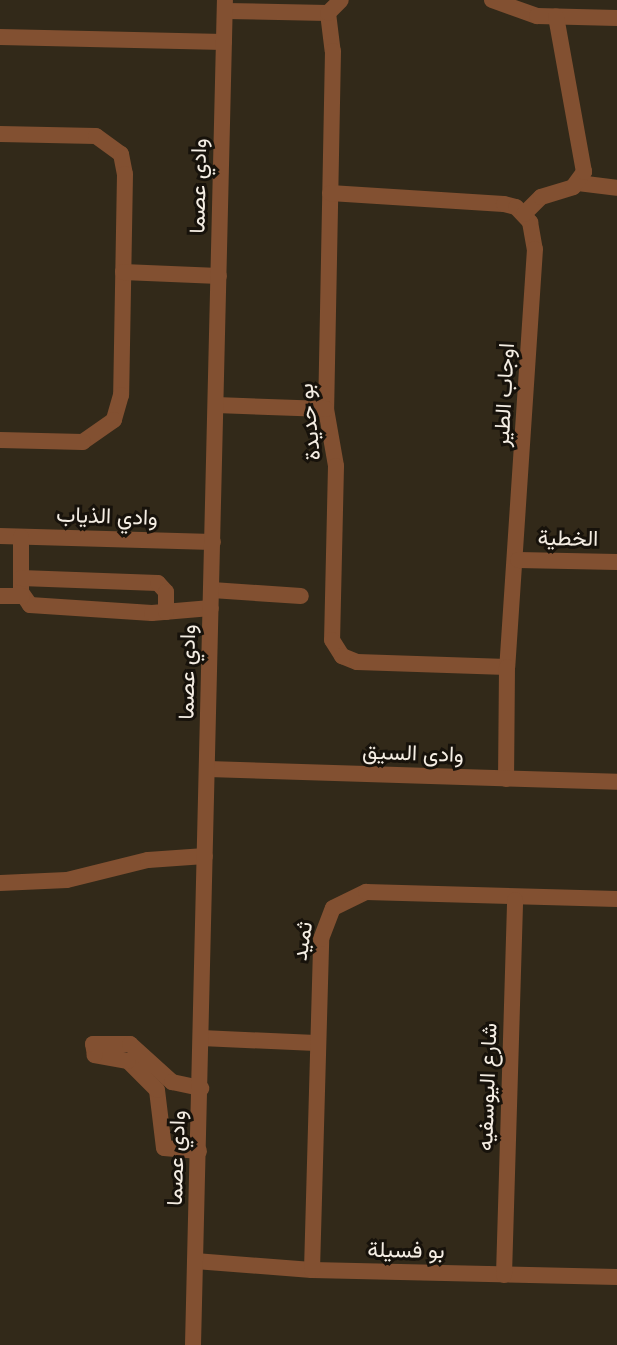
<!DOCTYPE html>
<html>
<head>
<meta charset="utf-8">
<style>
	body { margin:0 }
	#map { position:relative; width:617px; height:1345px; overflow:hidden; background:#322919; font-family:Mulish,Vazirmatn,sans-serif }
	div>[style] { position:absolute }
	.minor>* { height:16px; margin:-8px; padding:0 8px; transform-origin:8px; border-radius:8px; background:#825031 }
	span { translate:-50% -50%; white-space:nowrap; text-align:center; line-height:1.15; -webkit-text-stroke:6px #17120b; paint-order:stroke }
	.street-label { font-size:22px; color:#f4ede3 }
</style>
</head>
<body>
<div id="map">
	<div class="minor">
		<i style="left:492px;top:0;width:48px;rotate:19.6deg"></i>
		<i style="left:537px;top:16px;width:80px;rotate:1.4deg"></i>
		<i style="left:225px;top:11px;width:103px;rotate:1.1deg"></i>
		<i style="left:328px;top:13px;width:38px;rotate:83deg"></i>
		<i style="left:333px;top:51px;width:358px;rotate:91.1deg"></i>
		<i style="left:326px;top:409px;width:58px;rotate:80deg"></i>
		<i style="left:336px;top:466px;width:174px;rotate:91.3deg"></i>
		<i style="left:332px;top:640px;width:19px;rotate:58deg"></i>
		<i style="left:342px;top:656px;width:16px;rotate:22deg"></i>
		<i style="left:357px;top:662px;width:150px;rotate:1.9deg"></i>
		<i style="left:328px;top:13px;width:18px;rotate:-45deg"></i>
		<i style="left:0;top:37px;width:224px;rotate:1.3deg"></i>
		<i style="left:0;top:134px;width:96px;rotate:1.2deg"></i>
		<i style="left:96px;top:136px;width:31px;rotate:36deg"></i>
		<i style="left:121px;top:154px;width:20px;rotate:79deg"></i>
		<i style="left:125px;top:174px;width:221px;rotate:91deg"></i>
		<i style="left:121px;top:395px;width:26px;rotate:106deg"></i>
		<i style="left:114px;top:420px;width:38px;rotate:145deg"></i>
		<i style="left:83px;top:442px;width:83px;rotate:-178.6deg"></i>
		<i style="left:578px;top:183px;width:39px;rotate:7deg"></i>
		<i style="left:330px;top:193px;width:174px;rotate:3.6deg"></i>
		<i style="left:504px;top:204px;width:12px;rotate:14deg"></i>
		<i style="left:516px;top:207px;width:21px;rotate:47deg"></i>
		<i style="left:530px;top:222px;width:27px;rotate:80deg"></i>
		<i style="left:535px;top:249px;width:419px;rotate:93.8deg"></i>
		<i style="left:507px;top:667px;width:112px;rotate:90.5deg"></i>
		<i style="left:524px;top:214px;width:24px;rotate:-45deg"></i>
		<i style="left:541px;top:197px;width:34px;rotate:-17deg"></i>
		<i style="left:573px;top:187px;width:19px;rotate:-54deg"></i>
		<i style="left:584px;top:172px;width:158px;rotate:-100.2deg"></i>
		<i style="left:123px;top:272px;width:96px;rotate:2.4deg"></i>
		<i style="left:216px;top:405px;width:110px;rotate:2.1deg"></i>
		<i style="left:0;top:536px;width:213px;rotate:1.6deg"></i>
		<i style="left:21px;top:537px;width:55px;rotate:90deg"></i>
		<i style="left:21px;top:592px;width:16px;rotate:55deg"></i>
		<i style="left:30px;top:605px;width:122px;rotate:3.8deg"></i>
		<i style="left:152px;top:613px;width:59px;rotate:-4.8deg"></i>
		<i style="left:518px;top:560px;width:99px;rotate:1.2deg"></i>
		<i style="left:21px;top:578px;width:137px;rotate:2.1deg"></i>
		<i style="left:158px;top:583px;width:12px;rotate:48deg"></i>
		<i style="left:166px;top:592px;width:20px;rotate:90deg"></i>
		<i style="left:212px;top:590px;width:89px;rotate:3.9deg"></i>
		<i style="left:0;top:596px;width:22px"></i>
		<i style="left:208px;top:769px;width:409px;rotate:1.8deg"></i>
		<i style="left:0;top:883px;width:67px;rotate:-2.6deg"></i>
		<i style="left:67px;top:880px;width:83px;rotate:-13.9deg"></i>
		<i style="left:148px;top:860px;width:57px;rotate:-4deg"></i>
		<i style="left:201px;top:1038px;width:115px;rotate:2.5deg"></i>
		<i style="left:199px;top:1151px;width:35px;rotate:-175deg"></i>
		<i style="left:164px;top:1148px;width:58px;rotate:-96.9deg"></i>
		<i style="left:157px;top:1090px;width:41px;rotate:-135deg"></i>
		<i style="left:128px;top:1061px;width:34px;rotate:-170deg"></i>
		<i style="left:95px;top:1055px;width:11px;rotate:-100deg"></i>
		<i style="left:93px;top:1044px;width:37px"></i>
		<i style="left:130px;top:1044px;width:57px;rotate:42.1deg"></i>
		<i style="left:172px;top:1082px;width:30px;rotate:12deg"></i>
		<i style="left:195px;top:1261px;width:117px;rotate:4.4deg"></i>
		<i style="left:312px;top:1270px;width:305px;rotate:1.3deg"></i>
		<i style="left:312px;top:1270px;width:331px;rotate:-88.4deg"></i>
		<i style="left:321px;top:939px;width:33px;rotate:-69deg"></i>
		<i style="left:333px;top:908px;width:37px;rotate:-26deg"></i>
		<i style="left:366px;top:892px;width:251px;rotate:1.6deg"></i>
		<i style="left:504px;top:1275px;width:375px;rotate:-88.3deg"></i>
		<i style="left:193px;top:1345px;width:1345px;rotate:-88.64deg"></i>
	</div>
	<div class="street-label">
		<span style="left:198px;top:186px;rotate:-89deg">وادي عصما</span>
		<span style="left:504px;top:395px;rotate:-87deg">اوجاب الطير</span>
		<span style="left:309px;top:422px;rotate:-96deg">بو حديدة</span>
		<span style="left:107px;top:516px;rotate:2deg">وادي الذياب</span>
		<span style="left:568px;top:538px;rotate:1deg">الخطية</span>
		<span style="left:187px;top:672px;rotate:-89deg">وادي عصما</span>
		<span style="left:413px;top:753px;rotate:2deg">وادى السيق</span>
		<span style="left:302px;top:941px;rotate:-81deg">ثميد</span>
		<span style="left:487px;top:1087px;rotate:-88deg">شارع اليوسفيه</span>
		<span style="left:176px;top:1158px;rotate:-88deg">وادي عصما</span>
		<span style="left:406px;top:1250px;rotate:1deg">بو فسيلة</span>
	</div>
</div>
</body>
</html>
